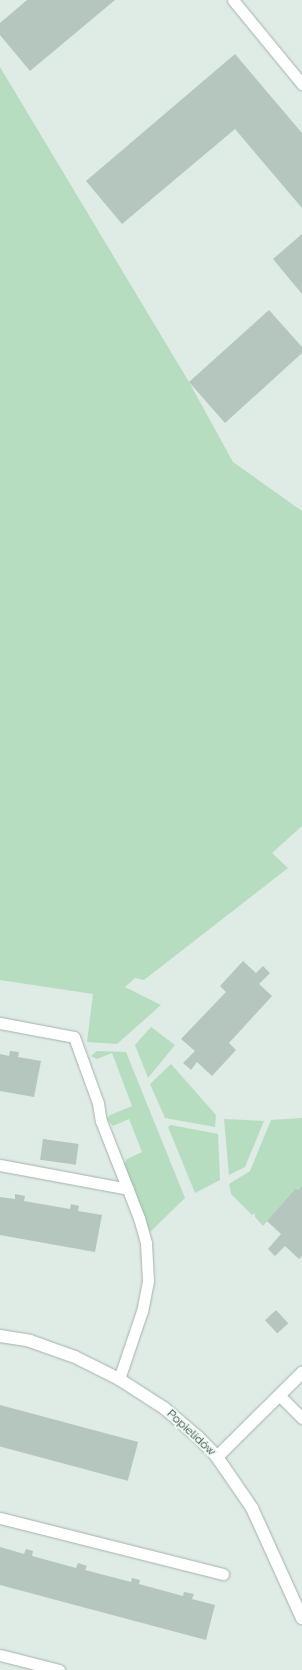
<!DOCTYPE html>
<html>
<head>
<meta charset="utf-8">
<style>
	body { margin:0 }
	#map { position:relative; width:302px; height:1670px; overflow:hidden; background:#dfebe5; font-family:Raleway,sans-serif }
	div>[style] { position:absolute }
	.green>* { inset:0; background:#b6ddc0 }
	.building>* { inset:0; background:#b4c6be; transform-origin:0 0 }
	.roads { filter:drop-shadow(0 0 1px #a2b3ac) drop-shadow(0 0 1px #a2b3ac) }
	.lane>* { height:11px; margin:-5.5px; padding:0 5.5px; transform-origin:5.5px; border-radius:5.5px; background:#fff }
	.street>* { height:12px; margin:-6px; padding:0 6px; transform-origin:6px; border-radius:6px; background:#fff }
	span { translate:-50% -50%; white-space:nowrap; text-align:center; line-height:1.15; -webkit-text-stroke:4px #eff8f3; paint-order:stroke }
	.street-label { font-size:12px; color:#1f3c33 }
</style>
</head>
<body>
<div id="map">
	<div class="green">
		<i style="clip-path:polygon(0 67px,189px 382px,233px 462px,302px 511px,302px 826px,272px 853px,288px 868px,144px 980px,135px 978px,125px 987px,161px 1005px,117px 1044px,87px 1042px,93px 994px,0 980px)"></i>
		<i style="clip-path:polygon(151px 1027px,175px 1045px,148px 1078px,135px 1045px)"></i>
		<i style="clip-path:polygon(97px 1051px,126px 1052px,185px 1198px,150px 1232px,124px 1163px,127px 1159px,142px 1152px,129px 1119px,113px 1126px,107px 1119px,110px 1115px,132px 1106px,112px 1053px,97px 1059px,91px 1056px)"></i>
		<i style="clip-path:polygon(171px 1064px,216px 1115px,215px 1127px,165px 1118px,150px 1084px)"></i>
		<i style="clip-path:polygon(302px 1118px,302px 1186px,298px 1190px,296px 1188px,263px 1226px,255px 1217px,255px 1213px,252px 1215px,231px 1194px,229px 1184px,250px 1171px,271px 1120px)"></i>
		<i style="clip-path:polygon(224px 1119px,264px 1121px,245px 1167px,229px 1175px)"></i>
		<i style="clip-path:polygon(171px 1125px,218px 1134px,220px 1180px,195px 1193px,168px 1127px)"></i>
	</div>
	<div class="building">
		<i style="clip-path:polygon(27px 0,115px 0,30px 71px,0 35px,0 23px)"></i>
		<i style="clip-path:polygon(235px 54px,302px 133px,302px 208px,235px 129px,122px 224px,86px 181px)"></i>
		<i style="clip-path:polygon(302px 234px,302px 294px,273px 259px)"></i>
		<i style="clip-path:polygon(269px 310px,302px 347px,302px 353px,225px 423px,189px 382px)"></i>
		<i style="clip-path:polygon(243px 961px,256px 973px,263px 966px,270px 973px,259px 984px,272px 996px,229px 1043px,236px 1050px,212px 1076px,197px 1062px,191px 1070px,183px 1063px,195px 1051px,181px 1039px,226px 992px,220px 986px)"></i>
		<i style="clip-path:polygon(10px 1051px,19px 1052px,18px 1057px,41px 1061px,34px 1097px,0 1091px,0 1054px,9px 1056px)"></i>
		<i style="left:43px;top:1139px;width:36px;height:21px;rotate:8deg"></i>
		<i style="clip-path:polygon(302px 1186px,302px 1256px,299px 1259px,285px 1246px,275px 1256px,268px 1249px,281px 1234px,267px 1221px,296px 1188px,298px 1190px)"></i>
		<i style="clip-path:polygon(15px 1194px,25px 1196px,24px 1201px,70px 1209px,71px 1204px,79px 1206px,78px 1211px,102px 1215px,95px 1252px,0 1235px,0 1197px,15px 1199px)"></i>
		<i style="left:276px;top:1310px;width:18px;height:15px;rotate:47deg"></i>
		<i style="left:0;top:1405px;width:143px;height:40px;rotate:15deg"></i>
		<i style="clip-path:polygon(0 1547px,24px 1554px,26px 1549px,33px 1551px,32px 1556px,76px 1568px,78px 1563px,87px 1566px,85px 1570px,131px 1582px,132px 1578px,140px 1580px,139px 1584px,183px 1596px,184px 1592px,194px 1594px,192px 1599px,215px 1605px,206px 1640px,0 1585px)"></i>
	</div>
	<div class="roads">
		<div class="lane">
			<i style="left:233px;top:0;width:109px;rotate:50.6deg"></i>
			<i style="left:0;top:1023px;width:75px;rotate:10.7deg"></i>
			<i style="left:74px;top:1037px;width:70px;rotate:70deg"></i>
			<i style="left:98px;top:1103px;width:18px;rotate:81deg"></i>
			<i style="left:101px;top:1121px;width:104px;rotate:68.6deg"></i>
			<i style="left:139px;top:1218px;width:26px;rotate:74deg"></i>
			<i style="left:146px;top:1243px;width:38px;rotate:87deg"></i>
			<i style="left:148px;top:1281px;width:31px;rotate:101deg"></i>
			<i style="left:142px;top:1311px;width:72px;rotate:108.7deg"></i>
			<i style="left:0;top:1165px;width:130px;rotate:10.6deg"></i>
			<i style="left:280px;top:1396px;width:31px;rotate:45deg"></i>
			<i style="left:0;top:1518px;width:230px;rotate:14.1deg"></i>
			<i style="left:0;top:1655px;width:61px;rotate:14.3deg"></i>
		</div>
		<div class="street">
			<i style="left:0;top:1336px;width:30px;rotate:9deg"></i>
			<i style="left:30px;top:1341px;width:48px;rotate:19.6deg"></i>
			<i style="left:75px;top:1357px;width:49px;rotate:26.6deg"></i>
			<i style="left:119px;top:1379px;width:54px;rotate:32.8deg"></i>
			<i style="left:164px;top:1408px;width:45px;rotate:40.5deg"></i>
			<i style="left:198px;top:1437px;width:28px;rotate:46deg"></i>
			<i style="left:217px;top:1457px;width:62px;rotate:55.5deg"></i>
			<i style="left:252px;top:1508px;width:121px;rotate:65.6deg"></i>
			<i style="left:217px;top:1457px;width:120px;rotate:-44.7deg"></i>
		</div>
	</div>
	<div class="street-label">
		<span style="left:191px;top:1433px;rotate:43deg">Popielidów</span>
	</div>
</div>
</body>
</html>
